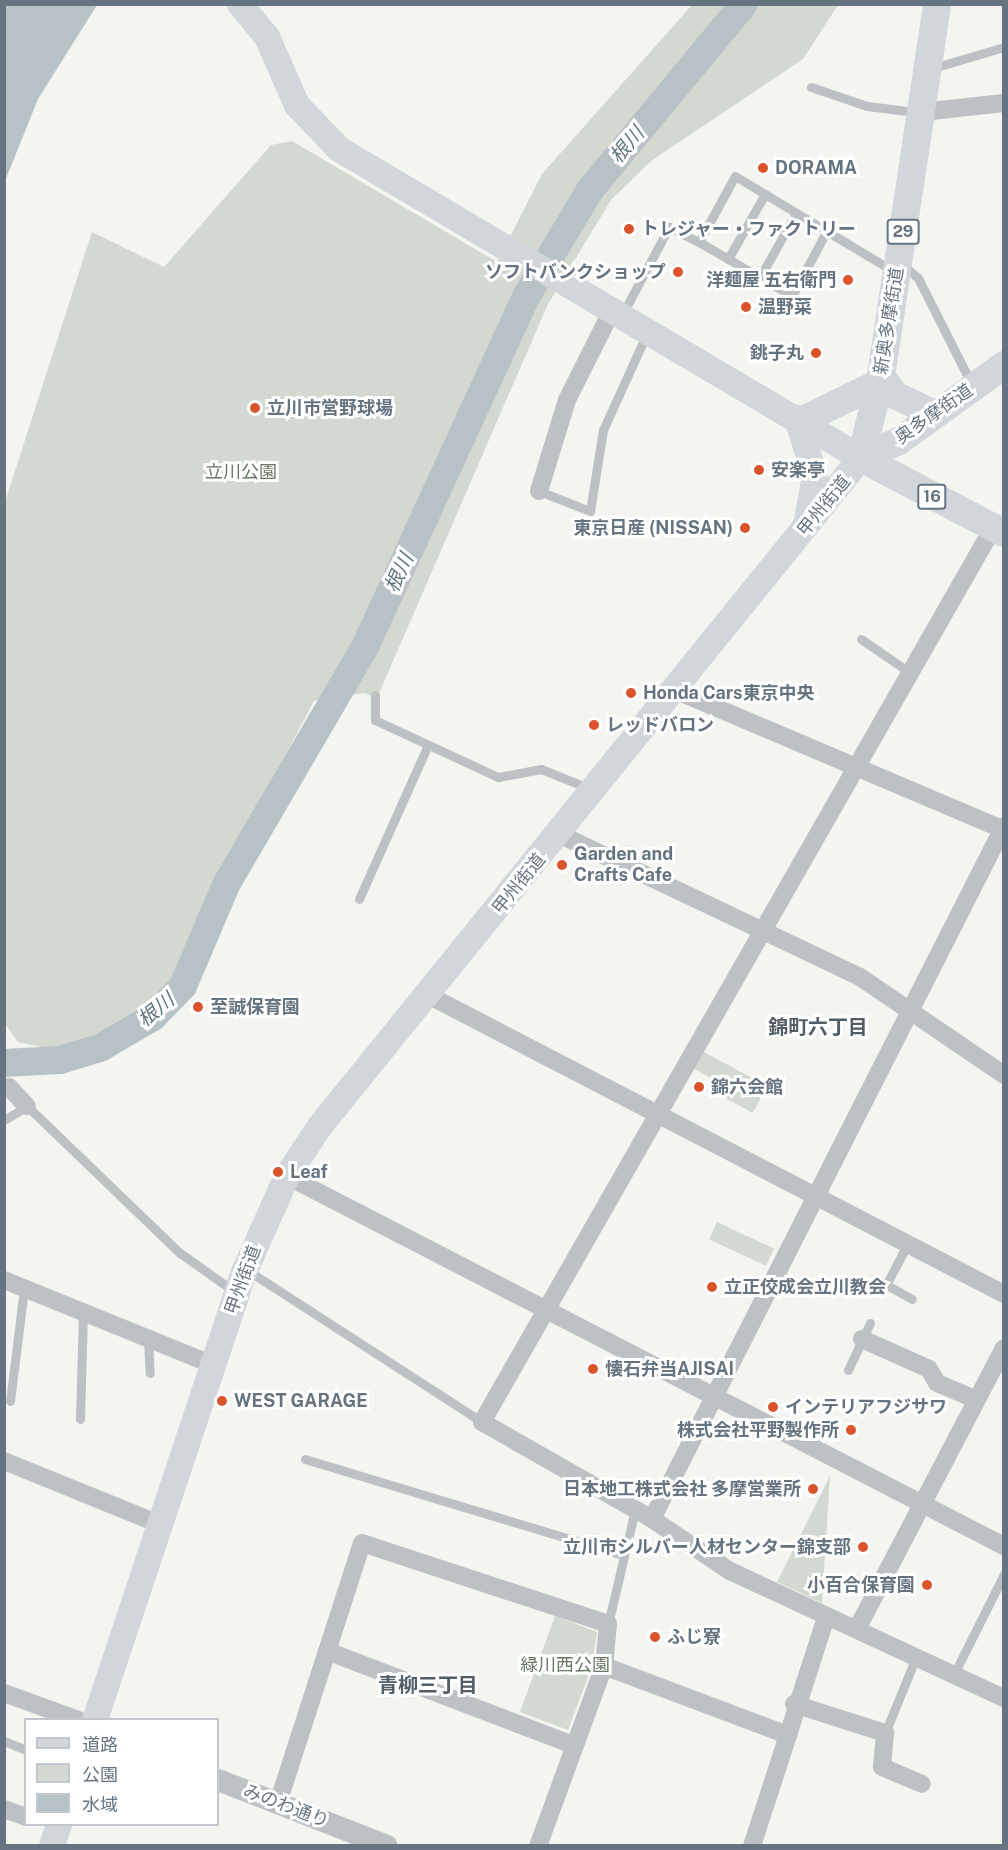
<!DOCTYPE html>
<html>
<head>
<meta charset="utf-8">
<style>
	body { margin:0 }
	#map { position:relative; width:1008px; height:1850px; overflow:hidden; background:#f4f4f0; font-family:"Public Sans","Noto Sans JP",sans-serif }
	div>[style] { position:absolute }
	.green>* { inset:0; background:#d3d9d0; transform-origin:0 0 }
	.water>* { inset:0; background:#b7c2c7 }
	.river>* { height:28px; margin:-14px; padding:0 14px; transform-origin:14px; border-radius:14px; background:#b7c2c7 }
	.service>* { height:9px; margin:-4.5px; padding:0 4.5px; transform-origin:4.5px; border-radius:4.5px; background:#bdc1c4 }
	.minor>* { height:18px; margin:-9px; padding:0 9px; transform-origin:9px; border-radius:9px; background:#bdc1c4 }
	.tertiary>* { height:22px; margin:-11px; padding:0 11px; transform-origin:11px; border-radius:11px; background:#bdc1c4 }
	.secondary>* { height:26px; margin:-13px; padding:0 13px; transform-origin:13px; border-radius:13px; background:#d1d6da }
	.primary>* { height:28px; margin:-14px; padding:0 14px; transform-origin:14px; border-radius:14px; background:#d1d6da }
	.dots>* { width:16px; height:16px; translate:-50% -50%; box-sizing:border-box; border:3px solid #fff; border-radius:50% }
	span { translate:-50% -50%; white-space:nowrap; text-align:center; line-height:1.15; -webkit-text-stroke:6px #fff; paint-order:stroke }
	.shield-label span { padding:2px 4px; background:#fff; border:2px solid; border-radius:4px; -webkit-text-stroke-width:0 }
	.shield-label { font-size:16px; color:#657480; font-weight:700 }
	.poi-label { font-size:18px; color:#657480; font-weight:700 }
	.left { translate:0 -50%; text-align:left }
	.right { translate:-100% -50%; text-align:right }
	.street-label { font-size:18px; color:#657480 }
	.park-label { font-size:18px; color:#677863 }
	.water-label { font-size:20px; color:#60767e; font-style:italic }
	.neighbourhood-label { font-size:20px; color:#525d66; font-weight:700 }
	.frame { position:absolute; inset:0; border:6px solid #657480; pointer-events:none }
	.legend { position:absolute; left:24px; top:1718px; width:195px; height:108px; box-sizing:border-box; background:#fff; border:2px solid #c1c7cc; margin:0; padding:8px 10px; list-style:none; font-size:18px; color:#657480 }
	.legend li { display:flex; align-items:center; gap:12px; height:30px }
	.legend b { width:30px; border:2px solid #c1c7cc }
</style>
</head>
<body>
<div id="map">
	<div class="green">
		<i style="clip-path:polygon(692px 5px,838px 5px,803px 59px,651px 161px,611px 200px,548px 304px,377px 698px,364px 693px,314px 701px,226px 868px,177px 977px,151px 1009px,87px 1044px,46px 1048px,18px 1042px,5px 1024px,4px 505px,92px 232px,164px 267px,271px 145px,292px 141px,497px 262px,542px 174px)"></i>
		<i style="clip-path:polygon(702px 1051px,767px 1086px,753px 1113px,716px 1093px,721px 1083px,692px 1068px)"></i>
		<i style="left:717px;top:1222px;width:63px;height:19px;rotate:25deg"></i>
		<i style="clip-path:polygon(830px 1476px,822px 1603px,777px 1582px)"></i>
		<i style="clip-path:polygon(555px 1616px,597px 1632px,592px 1667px,568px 1730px,520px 1712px)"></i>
	</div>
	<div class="water">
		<i style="clip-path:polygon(5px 4px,97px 5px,38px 99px,5px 181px)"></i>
	</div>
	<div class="river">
		<i style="left:4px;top:1063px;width:56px;rotate:-3.1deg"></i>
		<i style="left:60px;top:1060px;width:42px;rotate:-16.7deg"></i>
		<i style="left:100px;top:1048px;width:61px;rotate:-30.3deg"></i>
		<i style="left:153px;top:1017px;width:43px;rotate:-45.9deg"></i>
		<i style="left:183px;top:986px;width:112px;rotate:-66.9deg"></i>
		<i style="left:227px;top:883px;width:271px;rotate:-59.7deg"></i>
		<i style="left:364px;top:649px;width:387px;rotate:-65.3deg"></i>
		<i style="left:526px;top:297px;width:125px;rotate:-59.1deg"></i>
		<i style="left:590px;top:190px;width:241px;rotate:-50.4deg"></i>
	</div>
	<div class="service">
		<i style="left:933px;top:68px;width:74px;rotate:-16.5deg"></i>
		<i style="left:811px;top:87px;width:59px;rotate:18.7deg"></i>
		<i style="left:867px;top:106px;width:49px;rotate:7deg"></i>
		<i style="left:699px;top:242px;width:108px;rotate:30.1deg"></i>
		<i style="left:792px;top:296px;width:72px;rotate:-62deg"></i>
		<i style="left:728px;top:259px;width:75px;rotate:-60.4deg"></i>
		<i style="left:903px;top:265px;width:20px;rotate:41deg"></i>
		<i style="left:918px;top:278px;width:120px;rotate:63.2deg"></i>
		<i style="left:760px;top:277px;width:73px;rotate:-60.6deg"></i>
		<i style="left:622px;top:315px;width:100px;rotate:-61.9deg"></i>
		<i style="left:669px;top:227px;width:34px;rotate:27deg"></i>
		<i style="left:699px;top:242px;width:75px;rotate:-61.4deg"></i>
		<i style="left:735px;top:176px;width:184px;rotate:31deg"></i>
		<i style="left:539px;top:491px;width:55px;rotate:21.4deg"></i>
		<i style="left:590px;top:511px;width:82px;rotate:-80.9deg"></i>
		<i style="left:603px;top:430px;width:107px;rotate:-65.6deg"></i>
		<i style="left:861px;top:639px;width:58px;rotate:34.5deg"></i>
		<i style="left:375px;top:695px;width:25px;rotate:90deg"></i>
		<i style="left:375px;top:720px;width:136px;rotate:24.9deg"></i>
		<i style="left:498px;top:777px;width:44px;rotate:-10.5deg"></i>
		<i style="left:541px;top:769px;width:54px;rotate:21.8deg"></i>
		<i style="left:359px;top:899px;width:169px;rotate:-65.9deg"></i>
		<i style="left:4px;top:1120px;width:27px;rotate:-31deg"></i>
		<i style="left:27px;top:1106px;width:212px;rotate:43.9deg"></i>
		<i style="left:180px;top:1253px;width:67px;rotate:35.3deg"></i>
		<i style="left:247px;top:1270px;width:280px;rotate:32.9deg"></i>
		<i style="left:876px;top:1279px;width:41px;rotate:29.1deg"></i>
		<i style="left:886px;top:1285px;width:45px;rotate:-62.3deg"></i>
		<i style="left:148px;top:1340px;width:33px;rotate:87deg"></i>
		<i style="left:848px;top:1370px;width:52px;rotate:-64.9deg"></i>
		<i style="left:10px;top:1401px;width:113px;rotate:-82.9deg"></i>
		<i style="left:80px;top:1419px;width:105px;rotate:-88.4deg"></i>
		<i style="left:305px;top:1459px;width:332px;rotate:16.8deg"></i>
		<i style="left:608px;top:1624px;width:117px;rotate:-76.7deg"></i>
		<i style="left:955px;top:1672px;width:110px;rotate:-63.4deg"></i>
		<i style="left:885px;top:1733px;width:82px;rotate:-67.8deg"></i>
		<i style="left:4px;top:1741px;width:24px;rotate:22deg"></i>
	</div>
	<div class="minor">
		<i style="left:922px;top:112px;width:82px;rotate:-6.3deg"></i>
		<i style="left:539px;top:491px;width:95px;rotate:-72.9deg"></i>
		<i style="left:567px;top:400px;width:101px;rotate:-63.4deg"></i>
		<i style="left:993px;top:528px;width:1030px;rotate:119.75deg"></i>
		<i style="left:482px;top:1422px;width:196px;rotate:29.7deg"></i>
		<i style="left:652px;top:1519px;width:94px;rotate:33.7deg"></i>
		<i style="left:730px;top:1571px;width:302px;rotate:24.9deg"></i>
		<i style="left:677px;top:691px;width:355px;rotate:23deg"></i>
		<i style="left:559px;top:834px;width:333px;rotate:25.4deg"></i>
		<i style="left:860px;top:977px;width:174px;rotate:34.2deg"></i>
		<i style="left:426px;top:994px;width:651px;rotate:27.43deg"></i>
		<i style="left:9px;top:1087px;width:26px;rotate:47deg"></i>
		<i style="left:287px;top:1176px;width:807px;rotate:27.3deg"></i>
		<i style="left:4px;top:1280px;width:226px;rotate:22.1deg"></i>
		<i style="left:862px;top:1339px;width:73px;rotate:24.1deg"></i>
		<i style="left:929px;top:1369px;width:16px;rotate:60deg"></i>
		<i style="left:937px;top:1383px;width:43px;rotate:23deg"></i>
		<i style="left:4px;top:1461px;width:167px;rotate:22.1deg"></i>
		<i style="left:652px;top:1519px;width:777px;rotate:-63.07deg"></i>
		<i style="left:857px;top:1629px;width:317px;rotate:-62.4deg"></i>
		<i style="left:327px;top:1651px;width:263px;rotate:20.9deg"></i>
		<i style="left:604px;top:1666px;width:197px;rotate:20.6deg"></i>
		<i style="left:788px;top:1735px;width:124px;rotate:-72.1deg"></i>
		<i style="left:4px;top:1693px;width:79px;rotate:20deg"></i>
		<i style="left:794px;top:1704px;width:96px;rotate:17.7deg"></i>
		<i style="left:885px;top:1733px;width:34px;rotate:95deg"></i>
		<i style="left:882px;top:1767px;width:43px;rotate:23deg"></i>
		<i style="left:278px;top:1803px;width:273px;rotate:-72.1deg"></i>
		<i style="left:362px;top:1543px;width:259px;rotate:18.2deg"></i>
		<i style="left:608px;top:1624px;width:42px;rotate:95.4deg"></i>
		<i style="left:604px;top:1666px;width:192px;rotate:110.1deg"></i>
		<i style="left:4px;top:1809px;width:23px;rotate:20deg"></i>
		<i style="left:752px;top:1846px;width:117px;rotate:-72deg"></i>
	</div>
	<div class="tertiary">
		<i style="left:218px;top:1780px;width:181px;rotate:21.3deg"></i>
	</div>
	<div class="secondary">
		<i style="left:797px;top:418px;width:62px;rotate:73deg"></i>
		<i style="left:815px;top:477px;width:49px;rotate:100.6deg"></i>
		<i style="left:95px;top:1720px;width:474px;rotate:-71.6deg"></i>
		<i style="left:245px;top:1270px;width:103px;rotate:-65.9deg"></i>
		<i style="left:287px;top:1176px;width:60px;rotate:-56.6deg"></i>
		<i style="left:320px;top:1126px;width:860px;rotate:-51deg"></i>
		<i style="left:861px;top:458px;width:607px;rotate:-149.38deg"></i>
		<i style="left:339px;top:149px;width:61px;rotate:-133.7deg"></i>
		<i style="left:297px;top:105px;width:74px;rotate:-113.8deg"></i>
		<i style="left:267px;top:37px;width:43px;rotate:-129.3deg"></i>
		<i style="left:52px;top:1846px;width:23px;rotate:-72deg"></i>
	</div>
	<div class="primary">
		<i style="left:881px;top:376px;width:24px;rotate:54deg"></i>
		<i style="left:895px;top:395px;width:43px;rotate:26deg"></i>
		<i style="left:801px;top:421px;width:87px;rotate:-26deg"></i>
		<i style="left:861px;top:458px;width:84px;rotate:-76.3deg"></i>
		<i style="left:881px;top:376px;width:376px;rotate:-81.4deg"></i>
		<i style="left:861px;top:458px;width:42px;rotate:-24.1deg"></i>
		<i style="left:899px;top:441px;width:130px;rotate:-35.9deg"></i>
		<i style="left:861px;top:458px;width:161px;rotate:27.7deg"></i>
	</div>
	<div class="dots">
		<i style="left:763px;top:168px;background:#da532b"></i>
		<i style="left:629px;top:229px;background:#da532b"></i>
		<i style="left:678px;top:272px;background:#da532b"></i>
		<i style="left:848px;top:280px;background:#da532b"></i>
		<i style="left:746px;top:307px;background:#da532b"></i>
		<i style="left:816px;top:353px;background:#da532b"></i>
		<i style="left:255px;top:408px;background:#da532b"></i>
		<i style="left:759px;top:470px;background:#da532b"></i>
		<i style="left:745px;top:528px;background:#da532b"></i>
		<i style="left:631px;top:693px;background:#da532b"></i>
		<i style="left:594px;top:725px;background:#da532b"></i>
		<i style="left:562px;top:865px;background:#da532b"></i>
		<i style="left:198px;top:1007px;background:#da532b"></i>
		<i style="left:699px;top:1087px;background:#da532b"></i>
		<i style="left:278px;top:1172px;background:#da532b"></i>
		<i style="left:712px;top:1287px;background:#da532b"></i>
		<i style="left:593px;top:1369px;background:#da532b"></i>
		<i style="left:222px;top:1401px;background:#da532b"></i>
		<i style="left:773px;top:1407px;background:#da532b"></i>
		<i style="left:851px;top:1430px;background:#da532b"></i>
		<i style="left:813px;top:1489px;background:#da532b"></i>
		<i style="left:863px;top:1547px;background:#da532b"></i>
		<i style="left:927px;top:1585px;background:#da532b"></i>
		<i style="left:655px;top:1637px;background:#da532b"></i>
	</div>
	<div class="shield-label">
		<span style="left:903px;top:232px">29</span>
		<span style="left:932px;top:497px">16</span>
	</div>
	<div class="poi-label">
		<span class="left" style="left:775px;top:168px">DORAMA</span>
		<span class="left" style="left:641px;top:229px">トレジャー・ファクトリー</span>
		<span class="right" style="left:666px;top:272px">ソフトバンクショップ</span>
		<span class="right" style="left:836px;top:280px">洋麺屋 五右衛門</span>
		<span class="left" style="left:758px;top:307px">温野菜</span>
		<span class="right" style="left:804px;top:353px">銚子丸</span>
		<span class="left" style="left:267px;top:408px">立川市営野球場</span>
		<span class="left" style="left:771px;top:470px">安楽亭</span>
		<span class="right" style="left:733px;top:528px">東京日産 (NISSAN)</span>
		<span class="left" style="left:643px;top:693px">Honda Cars東京中央</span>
		<span class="left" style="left:606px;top:725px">レッドバロン</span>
		<span class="left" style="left:574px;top:865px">Garden and<br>Crafts Cafe</span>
		<span class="left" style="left:210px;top:1007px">至誠保育園</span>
		<span class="left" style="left:711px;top:1087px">錦六会館</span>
		<span class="left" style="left:290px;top:1172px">Leaf</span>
		<span class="left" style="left:724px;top:1287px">立正佼成会立川教会</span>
		<span class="left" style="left:605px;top:1369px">懐石弁当AJISAI</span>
		<span class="left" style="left:234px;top:1401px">WEST GARAGE</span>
		<span class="left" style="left:785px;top:1407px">インテリアフジサワ</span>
		<span class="right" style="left:839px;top:1430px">株式会社平野製作所</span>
		<span class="right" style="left:801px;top:1489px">日本地工株式会社 多摩営業所</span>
		<span class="right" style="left:851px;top:1547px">立川市シルバー人材センター錦支部</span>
		<span class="right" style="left:915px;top:1585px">小百合保育園</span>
		<span class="left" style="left:667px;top:1637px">ふじ寮</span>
	</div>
	<div class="street-label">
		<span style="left:889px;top:321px;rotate:-81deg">新奥多摩街道</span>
		<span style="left:934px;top:414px;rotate:-35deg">奥多摩街道</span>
		<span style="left:824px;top:506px;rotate:-51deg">甲州街道</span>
		<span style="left:519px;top:884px;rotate:-51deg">甲州街道</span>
		<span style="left:243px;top:1280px;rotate:-70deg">甲州街道</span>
		<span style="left:286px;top:1806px;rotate:21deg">みのわ通り</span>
	</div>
	<div class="park-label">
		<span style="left:241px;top:472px">立川公園</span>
		<span style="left:565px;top:1665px">緑川西公園</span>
	</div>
	<div class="water-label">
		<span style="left:627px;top:145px;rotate:-50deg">根川</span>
		<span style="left:399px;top:573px;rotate:-65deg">根川</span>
		<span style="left:156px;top:1010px;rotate:-39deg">根川</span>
	</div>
	<div class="neighbourhood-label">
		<span style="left:818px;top:1027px">錦町六丁目</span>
		<span style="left:428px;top:1685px">青柳三丁目</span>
	</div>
	<div class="frame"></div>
	<ul class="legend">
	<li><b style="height:8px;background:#d1d6da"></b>道路</li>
	<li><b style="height:16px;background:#d3d9d0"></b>公園</li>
	<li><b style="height:16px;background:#b7c2c7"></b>水域</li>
	</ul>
</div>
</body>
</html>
